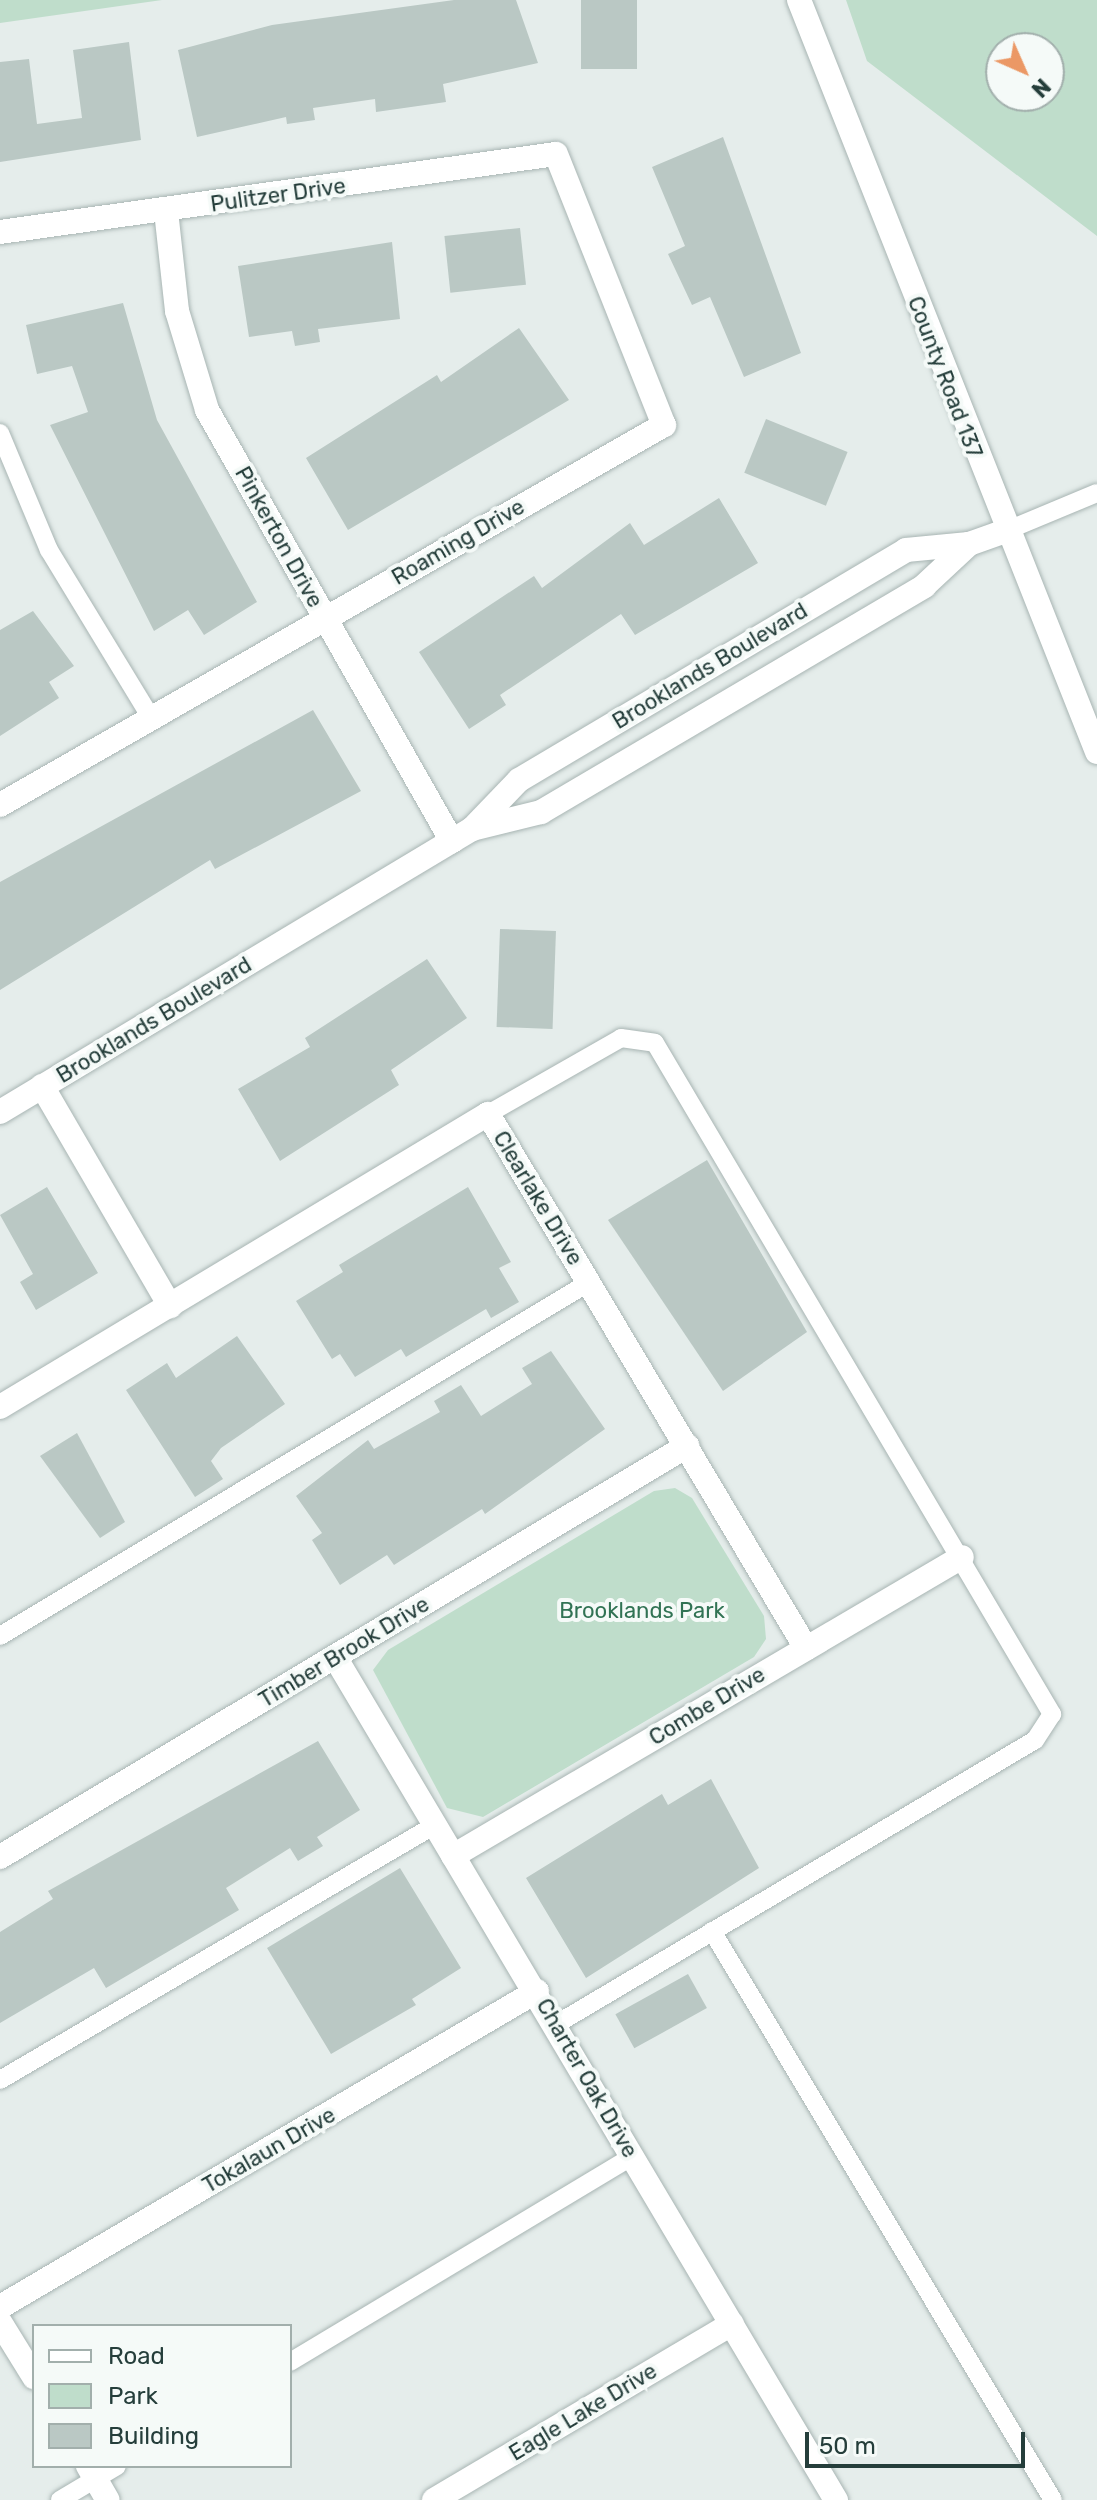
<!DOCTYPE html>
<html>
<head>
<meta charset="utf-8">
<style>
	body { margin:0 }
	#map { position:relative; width:1097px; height:2500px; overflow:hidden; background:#e5edeb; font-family:Rubik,sans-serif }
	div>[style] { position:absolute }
	.green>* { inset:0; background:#bfddcb }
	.building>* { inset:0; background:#bac8c4; transform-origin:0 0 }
	.roads { filter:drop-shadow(0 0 2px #a8b5b3) drop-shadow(0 0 2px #a8b5b3) }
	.service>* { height:18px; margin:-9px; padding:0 9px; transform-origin:9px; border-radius:9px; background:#fff }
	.minor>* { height:24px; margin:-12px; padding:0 12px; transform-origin:12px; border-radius:12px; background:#fff }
	.tertiary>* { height:24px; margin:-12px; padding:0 12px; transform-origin:12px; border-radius:12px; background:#fff }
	span { translate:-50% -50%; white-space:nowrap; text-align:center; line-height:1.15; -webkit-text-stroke:8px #f5faf8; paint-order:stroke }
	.street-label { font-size:22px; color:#253e3b }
	.park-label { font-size:22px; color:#317354 }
	.legend { position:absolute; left:32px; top:2324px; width:260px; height:144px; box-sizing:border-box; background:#f5faf8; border:2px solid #a2afac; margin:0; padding:10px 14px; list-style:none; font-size:24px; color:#253e3b }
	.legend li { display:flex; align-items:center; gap:16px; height:40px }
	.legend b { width:40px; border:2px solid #a2afac }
	.north { position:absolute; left:985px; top:32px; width:80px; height:80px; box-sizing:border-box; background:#f5faf8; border:2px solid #a2afac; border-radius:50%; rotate:135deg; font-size:22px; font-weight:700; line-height:32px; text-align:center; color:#253e3b }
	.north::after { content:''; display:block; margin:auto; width:28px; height:36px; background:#eb9865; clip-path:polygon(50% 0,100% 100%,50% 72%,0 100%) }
	.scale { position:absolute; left:805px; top:2432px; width:220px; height:36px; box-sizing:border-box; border:4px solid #253e3b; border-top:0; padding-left:10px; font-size:24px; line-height:28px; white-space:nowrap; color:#253e3b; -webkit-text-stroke:6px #f5faf8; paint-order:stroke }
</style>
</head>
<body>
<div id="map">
	<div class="green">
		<i style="clip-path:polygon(0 0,162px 0,0 23px)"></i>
		<i style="clip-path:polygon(evenodd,846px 0,1097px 0,1097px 236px,867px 61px,846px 0,1049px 48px,1049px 96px,1001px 96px,1001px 48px,1049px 48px)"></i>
		<i style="clip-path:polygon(675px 1488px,692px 1498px,764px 1616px,766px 1639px,754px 1657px,483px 1817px,447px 1808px,373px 1670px,388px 1650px,654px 1491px)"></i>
	</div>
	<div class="building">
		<i style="clip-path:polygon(454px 0,516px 0,538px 63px,443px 84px,446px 102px,376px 112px,375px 99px,313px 108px,315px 120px,287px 124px,286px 117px,197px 137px,178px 50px,272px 25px)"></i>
		<i style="left:581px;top:0;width:56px;height:69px"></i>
		<i style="clip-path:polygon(129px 42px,141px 140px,0 162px,0 62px,29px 59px,37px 124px,82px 118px,73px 50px)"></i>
		<i style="clip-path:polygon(723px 137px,801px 353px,744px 377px,710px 297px,692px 305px,668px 254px,685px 246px,652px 167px)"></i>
		<i style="left:520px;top:228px;width:57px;height:76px;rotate:84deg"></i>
		<i style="clip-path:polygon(392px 242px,400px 319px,318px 329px,320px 342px,295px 346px,292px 331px,249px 337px,238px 266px)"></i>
		<i style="clip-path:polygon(123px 303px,157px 420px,257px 602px,204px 635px,188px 610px,154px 631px,50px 425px,88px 412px,72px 366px,37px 374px,26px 325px)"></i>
		<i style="clip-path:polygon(519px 328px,569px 400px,348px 530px,306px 458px,437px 375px,441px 382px)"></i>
		<i style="left:766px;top:419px;width:88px;height:58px;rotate:22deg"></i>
		<i style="clip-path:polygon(719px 498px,758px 563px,635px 635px,621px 614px,500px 695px,506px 705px,469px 729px,419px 652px,534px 576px,542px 588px,630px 523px,644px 545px)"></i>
		<i style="clip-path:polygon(33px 611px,74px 666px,49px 682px,59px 698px,0 736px,0 630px)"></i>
		<i style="clip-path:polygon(313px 710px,361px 791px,215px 869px,210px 860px,0 990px,0 882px)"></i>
		<i style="left:500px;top:929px;width:56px;height:98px;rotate:2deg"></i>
		<i style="clip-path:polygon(427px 959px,467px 1018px,391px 1070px,399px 1085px,280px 1161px,238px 1089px,310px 1047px,305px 1038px)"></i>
		<i style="clip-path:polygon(707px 1160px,807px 1332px,723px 1391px,608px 1220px)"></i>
		<i style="clip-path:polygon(47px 1187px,98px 1273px,36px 1310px,20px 1282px,33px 1274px,0 1215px)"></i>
		<i style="clip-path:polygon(468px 1187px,511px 1262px,499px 1268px,519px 1302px,491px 1318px,486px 1309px,406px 1357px,401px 1349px,355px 1377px,340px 1354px,332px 1359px,296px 1301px,343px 1272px,339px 1265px)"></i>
		<i style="clip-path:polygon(237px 1336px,285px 1404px,221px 1448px,211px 1461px,223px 1479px,195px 1497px,126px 1390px,167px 1363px,176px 1378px)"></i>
		<i style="clip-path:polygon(551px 1351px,605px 1429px,485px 1514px,482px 1509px,394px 1565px,387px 1555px,340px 1585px,312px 1540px,322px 1533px,296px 1496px,368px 1440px,374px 1449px,440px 1412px,434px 1401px,461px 1385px,481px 1416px,532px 1384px,522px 1368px)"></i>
		<i style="clip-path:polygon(77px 1433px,125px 1522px,100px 1538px,40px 1456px)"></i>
		<i style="clip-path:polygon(318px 1741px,360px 1810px,317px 1837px,323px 1846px,298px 1861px,290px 1848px,226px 1888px,239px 1910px,106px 1988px,94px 1968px,0 2023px,0 1932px,53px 1899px,48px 1891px)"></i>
		<i style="clip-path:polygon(711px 1779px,759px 1868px,586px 1978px,526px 1878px,662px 1794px,668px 1805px)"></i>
		<i style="clip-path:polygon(400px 1868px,461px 1968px,412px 1999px,416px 2005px,331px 2054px,267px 1948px)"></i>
		<i style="left:688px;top:1974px;width:39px;height:83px;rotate:61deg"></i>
	</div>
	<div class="roads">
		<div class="service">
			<i style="left:0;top:433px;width:127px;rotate:67.3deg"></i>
			<i style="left:49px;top:550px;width:197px;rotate:58.7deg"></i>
			<i style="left:1008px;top:530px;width:96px;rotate:-22.6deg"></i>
			<i style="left:488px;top:1114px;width:153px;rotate:-29.7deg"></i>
			<i style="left:621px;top:1038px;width:34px;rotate:8deg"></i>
			<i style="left:655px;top:1043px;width:780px;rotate:59.39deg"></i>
			<i style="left:1052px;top:1714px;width:31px;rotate:123deg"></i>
			<i style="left:1035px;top:1740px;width:558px;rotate:149.3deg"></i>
			<i style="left:0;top:1636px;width:686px;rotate:-30.98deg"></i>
			<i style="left:712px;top:1931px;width:663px;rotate:59.07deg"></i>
			<i style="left:0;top:2080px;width:504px;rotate:-30.38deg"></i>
			<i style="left:290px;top:2362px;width:400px;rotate:-31deg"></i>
			<i style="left:60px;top:2500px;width:66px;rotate:-30.8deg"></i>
		</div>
		<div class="minor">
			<i style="left:166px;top:211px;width:101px;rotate:83.7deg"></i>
			<i style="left:177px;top:311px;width:103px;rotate:73.1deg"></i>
			<i style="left:207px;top:410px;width:496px;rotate:60.4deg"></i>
			<i style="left:0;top:232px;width:561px;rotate:-7.99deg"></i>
			<i style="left:556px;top:154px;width:292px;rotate:68.3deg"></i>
			<i style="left:664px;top:425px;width:765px;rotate:150.22deg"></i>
			<i style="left:472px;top:829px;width:68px;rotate:-46.2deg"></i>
			<i style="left:519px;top:780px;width:450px;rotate:-30.7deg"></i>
			<i style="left:906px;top:550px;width:63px;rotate:-5.4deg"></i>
			<i style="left:969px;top:544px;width:41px;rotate:-19.7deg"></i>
			<i style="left:42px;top:1086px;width:255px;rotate:59.8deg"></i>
			<i style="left:0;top:1112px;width:550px;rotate:-30.95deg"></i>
			<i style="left:472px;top:829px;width:71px;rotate:-13.8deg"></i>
			<i style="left:541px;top:812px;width:445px;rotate:-30.5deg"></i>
			<i style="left:924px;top:586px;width:62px;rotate:-43deg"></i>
			<i style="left:0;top:1407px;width:569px;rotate:-30.98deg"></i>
			<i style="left:488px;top:1114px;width:622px;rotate:59.23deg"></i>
			<i style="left:335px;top:1657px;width:981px;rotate:59.28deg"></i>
			<i style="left:453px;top:1856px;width:590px;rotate:-30.43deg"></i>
			<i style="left:0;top:1857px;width:801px;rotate:-30.89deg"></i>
			<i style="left:0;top:2307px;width:623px;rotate:-30.47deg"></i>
			<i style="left:0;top:2322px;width:65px;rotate:58.3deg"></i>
			<i style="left:88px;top:2466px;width:39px;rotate:60deg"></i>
			<i style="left:434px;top:2500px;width:346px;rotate:-30.6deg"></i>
		</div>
		<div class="tertiary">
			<i style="left:799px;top:0;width:809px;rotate:68.38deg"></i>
		</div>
	</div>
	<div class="street-label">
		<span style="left:278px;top:195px;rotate:-8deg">Pulitzer Drive</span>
		<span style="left:945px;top:377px;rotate:69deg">County Road 137</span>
		<span style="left:279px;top:537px;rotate:61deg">Pinkerton Drive</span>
		<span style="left:458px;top:542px;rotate:-30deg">Roaming Drive</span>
		<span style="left:710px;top:666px;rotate:-31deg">Brooklands Boulevard</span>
		<span style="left:154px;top:1020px;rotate:-31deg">Brooklands Boulevard</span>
		<span style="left:538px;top:1198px;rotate:59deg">Clearlake Drive</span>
		<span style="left:344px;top:1652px;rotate:-31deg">Timber Brook Drive</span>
		<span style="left:707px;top:1706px;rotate:-31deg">Combe Drive</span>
		<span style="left:587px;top:2078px;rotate:60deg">Charter Oak Drive</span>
		<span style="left:269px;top:2150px;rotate:-30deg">Tokalaun Drive</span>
		<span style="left:583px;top:2412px;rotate:-31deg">Eagle Lake Drive</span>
	</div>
	<div class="park-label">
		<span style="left:642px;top:1611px">Brooklands Park</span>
	</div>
	<ul class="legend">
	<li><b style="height:10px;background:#fff"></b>Road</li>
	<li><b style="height:22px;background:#bfddcb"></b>Park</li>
	<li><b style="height:22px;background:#bac8c4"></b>Building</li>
	</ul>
	<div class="north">N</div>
	<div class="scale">50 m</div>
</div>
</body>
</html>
